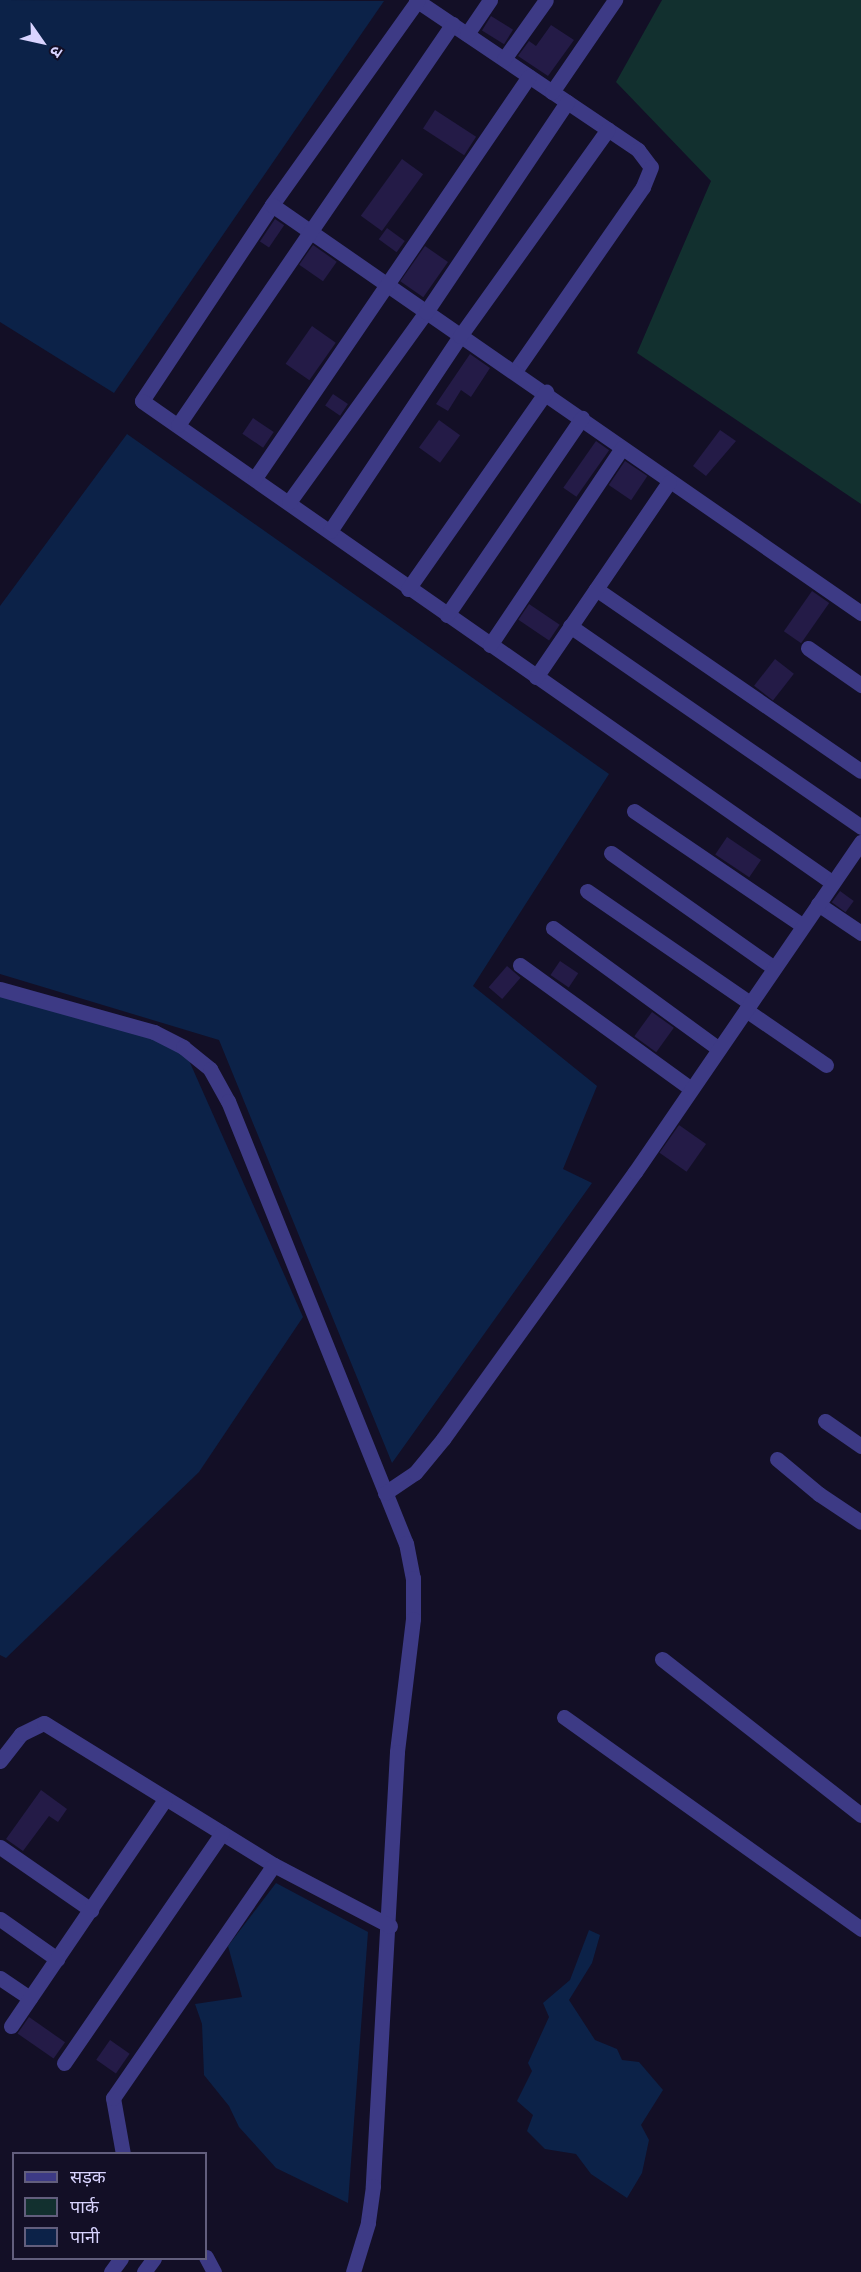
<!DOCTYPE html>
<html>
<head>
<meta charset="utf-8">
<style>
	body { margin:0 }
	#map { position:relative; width:861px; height:2272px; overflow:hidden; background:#130f26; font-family:"PT Sans","Noto Sans Devanagari",sans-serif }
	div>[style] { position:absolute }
	.green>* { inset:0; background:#12302f }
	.water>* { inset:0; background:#0c2248 }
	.building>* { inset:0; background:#241b47; transform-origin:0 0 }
	.minor>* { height:15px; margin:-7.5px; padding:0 7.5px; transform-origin:7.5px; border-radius:7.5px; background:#3d3a85 }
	span { translate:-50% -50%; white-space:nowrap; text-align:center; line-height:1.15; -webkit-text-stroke:6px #130f26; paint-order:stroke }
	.legend { position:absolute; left:12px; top:2152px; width:195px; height:108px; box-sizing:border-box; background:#130f26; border:2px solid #625e7d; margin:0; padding:8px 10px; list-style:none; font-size:18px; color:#d9d4ff }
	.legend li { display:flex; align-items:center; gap:12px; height:30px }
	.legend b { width:30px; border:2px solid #625e7d }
	.north { position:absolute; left:12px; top:12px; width:60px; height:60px; -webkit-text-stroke:4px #130f26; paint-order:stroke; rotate:124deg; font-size:16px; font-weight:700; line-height:24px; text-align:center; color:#d9d4ff }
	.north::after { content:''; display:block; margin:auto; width:21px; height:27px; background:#d9d4ff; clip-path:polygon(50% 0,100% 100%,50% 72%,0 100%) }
</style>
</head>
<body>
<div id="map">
	<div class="green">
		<i style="clip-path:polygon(662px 0,861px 0,861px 504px,637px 353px,711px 181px,616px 82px)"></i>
	</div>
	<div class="water">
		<i style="clip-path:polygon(0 0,384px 1px,114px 393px,0 322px)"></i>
		<i style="clip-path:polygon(127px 434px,609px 774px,473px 986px,597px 1086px,563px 1169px,592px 1183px,392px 1463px,219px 1040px,0 974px,0 606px)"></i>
		<i style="clip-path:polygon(0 992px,183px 1047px,303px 1317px,199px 1472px,6px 1658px,0 1655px)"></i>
		<i style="clip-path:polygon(276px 1883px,368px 1932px,348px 2203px,276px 2168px,239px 2127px,229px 2106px,204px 2075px,202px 2024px,195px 2004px,242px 1997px,228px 1946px)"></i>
		<i style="clip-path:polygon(589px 1930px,600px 1935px,592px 1963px,569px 2000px,595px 2040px,617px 2049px,622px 2060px,639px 2062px,663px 2090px,641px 2125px,649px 2140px,642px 2173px,627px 2198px,591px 2174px,576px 2154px,545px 2149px,527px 2131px,533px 2115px,517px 2101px,532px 2071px,528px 2063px,549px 2017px,543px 2003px,570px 1980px)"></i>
	</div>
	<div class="building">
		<i style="left:491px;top:16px;width:26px;height:17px;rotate:32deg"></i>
		<i style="clip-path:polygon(551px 25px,574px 40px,548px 76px,518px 56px,529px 41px,536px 46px)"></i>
		<i style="left:435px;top:110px;width:49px;height:22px;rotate:33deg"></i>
		<i style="left:402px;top:159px;width:26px;height:70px;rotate:36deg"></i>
		<i style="left:275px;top:219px;width:11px;height:27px;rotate:34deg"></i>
		<i style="left:387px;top:228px;width:22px;height:14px;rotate:36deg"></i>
		<i style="left:313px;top:245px;width:29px;height:24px;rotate:35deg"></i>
		<i style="left:425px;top:246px;width:28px;height:43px;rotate:35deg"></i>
		<i style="left:312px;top:326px;width:29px;height:46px;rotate:35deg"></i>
		<i style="clip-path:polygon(470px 354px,490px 368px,471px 397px,461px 390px,448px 411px,436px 404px)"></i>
		<i style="left:333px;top:394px;width:18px;height:14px;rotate:34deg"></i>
		<i style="left:253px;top:418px;width:25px;height:19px;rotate:34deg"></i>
		<i style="left:439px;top:420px;width:26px;height:34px;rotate:36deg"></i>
		<i style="clip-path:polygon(720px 430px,736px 441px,706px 476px,693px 466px)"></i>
		<i style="left:596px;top:441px;width:16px;height:57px;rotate:35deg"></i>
		<i style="left:625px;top:461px;width:27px;height:29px;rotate:34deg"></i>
		<i style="left:812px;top:591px;width:21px;height:49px;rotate:35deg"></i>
		<i style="left:529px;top:604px;width:37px;height:19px;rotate:34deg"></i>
		<i style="left:775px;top:659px;width:24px;height:34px;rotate:38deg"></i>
		<i style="left:727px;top:837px;width:41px;height:21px;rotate:34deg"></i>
		<i style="left:840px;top:891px;width:17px;height:14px;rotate:36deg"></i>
		<i style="left:560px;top:961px;width:22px;height:17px;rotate:34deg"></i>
		<i style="left:507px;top:966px;width:18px;height:28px;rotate:41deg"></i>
		<i style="left:652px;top:1012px;width:27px;height:30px;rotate:36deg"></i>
		<i style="left:679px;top:1125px;width:33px;height:34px;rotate:35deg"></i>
		<i style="clip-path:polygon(41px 1790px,67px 1809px,58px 1822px,49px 1816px,23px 1851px,6px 1839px)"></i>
		<i style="left:29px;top:2017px;width:44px;height:20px;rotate:35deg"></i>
		<i style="left:110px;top:2040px;width:24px;height:24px;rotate:35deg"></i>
	</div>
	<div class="minor">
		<i style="left:416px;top:0;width:268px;rotate:34deg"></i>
		<i style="left:638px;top:150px;width:21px;rotate:53deg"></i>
		<i style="left:651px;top:167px;width:22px;rotate:112deg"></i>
		<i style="left:643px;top:187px;width:224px;rotate:124.8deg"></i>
		<i style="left:418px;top:0;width:252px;rotate:125.5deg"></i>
		<i style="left:272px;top:205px;width:235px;rotate:123.6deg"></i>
		<i style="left:142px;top:401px;width:842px;rotate:34.9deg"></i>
		<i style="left:467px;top:34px;width:41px;rotate:-55.9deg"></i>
		<i style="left:504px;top:59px;width:72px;rotate:-54.6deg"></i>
		<i style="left:552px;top:92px;width:112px;rotate:-55.6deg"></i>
		<i style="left:272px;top:205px;width:717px;rotate:34.71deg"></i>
		<i style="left:178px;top:425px;width:486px;rotate:-55.6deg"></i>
		<i style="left:255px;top:478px;width:486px;rotate:-55.7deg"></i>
		<i style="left:289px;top:502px;width:234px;rotate:-54.2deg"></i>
		<i style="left:426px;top:312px;width:253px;rotate:-56.1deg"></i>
		<i style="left:330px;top:531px;width:234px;rotate:-56.3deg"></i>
		<i style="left:460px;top:336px;width:254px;rotate:-54.4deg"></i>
		<i style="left:408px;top:589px;width:241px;rotate:-55deg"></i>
		<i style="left:596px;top:589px;width:321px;rotate:34.5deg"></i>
		<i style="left:447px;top:615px;width:239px;rotate:-55.6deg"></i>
		<i style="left:570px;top:626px;width:354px;rotate:34.6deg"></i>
		<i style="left:490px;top:645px;width:237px;rotate:-56.2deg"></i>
		<i style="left:808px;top:648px;width:65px;rotate:34.9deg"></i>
		<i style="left:536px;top:677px;width:236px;rotate:-55.7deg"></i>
		<i style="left:634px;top:811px;width:204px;rotate:34.2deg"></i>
		<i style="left:611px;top:853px;width:199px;rotate:35.2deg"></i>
		<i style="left:587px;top:891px;width:198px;rotate:34.5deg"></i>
		<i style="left:818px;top:904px;width:52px;rotate:34deg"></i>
		<i style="left:553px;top:928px;width:205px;rotate:36.1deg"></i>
		<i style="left:520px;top:965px;width:211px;rotate:35.9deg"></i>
		<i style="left:0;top:989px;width:160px;rotate:15.6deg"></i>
		<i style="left:154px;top:1032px;width:33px;rotate:27deg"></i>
		<i style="left:183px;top:1047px;width:35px;rotate:39deg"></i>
		<i style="left:210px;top:1069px;width:37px;rotate:61deg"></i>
		<i style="left:228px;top:1101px;width:476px;rotate:68.1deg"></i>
		<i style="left:406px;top:1543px;width:36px;rotate:79deg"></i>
		<i style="left:413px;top:1578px;width:41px;rotate:90deg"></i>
		<i style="left:413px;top:1619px;width:134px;rotate:96.9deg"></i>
		<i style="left:397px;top:1752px;width:435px;rotate:93.2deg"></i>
		<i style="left:373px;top:2186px;width:37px;rotate:98deg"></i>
		<i style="left:368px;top:2223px;width:51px;rotate:107deg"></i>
		<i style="left:746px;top:1010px;width:97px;rotate:34.5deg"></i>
		<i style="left:825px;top:1421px;width:44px;rotate:34.8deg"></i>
		<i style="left:777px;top:1459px;width:55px;rotate:39.8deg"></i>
		<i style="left:819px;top:1494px;width:50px;rotate:33.7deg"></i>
		<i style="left:385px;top:1493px;width:36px;rotate:-34deg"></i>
		<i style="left:415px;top:1473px;width:44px;rotate:-50.5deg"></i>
		<i style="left:443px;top:1439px;width:329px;rotate:-54.3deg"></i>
		<i style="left:635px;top:1172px;width:400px;rotate:-55.6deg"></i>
		<i style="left:662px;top:1659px;width:253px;rotate:38.1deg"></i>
		<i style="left:564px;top:1717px;width:365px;rotate:35.5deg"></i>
		<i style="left:0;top:1761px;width:34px;rotate:-52deg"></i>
		<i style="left:21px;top:1734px;width:25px;rotate:-26deg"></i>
		<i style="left:44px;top:1723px;width:270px;rotate:31.7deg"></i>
		<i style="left:274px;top:1865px;width:131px;rotate:27.7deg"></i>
		<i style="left:0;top:1847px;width:111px;rotate:34.7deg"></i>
		<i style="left:0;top:1919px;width:70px;rotate:35.1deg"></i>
		<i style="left:0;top:1978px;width:36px;rotate:34deg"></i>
		<i style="left:11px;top:2026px;width:274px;rotate:-55.8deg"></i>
		<i style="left:64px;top:2063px;width:279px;rotate:-55.5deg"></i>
		<i style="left:123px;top:2154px;width:57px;rotate:-100.1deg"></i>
		<i style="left:113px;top:2098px;width:283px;rotate:-55.4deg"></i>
		<i style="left:206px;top:2257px;width:17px;rotate:62deg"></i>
		<i style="left:111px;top:2272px;width:17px;rotate:-54deg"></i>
		<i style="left:144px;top:2272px;width:17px;rotate:-54deg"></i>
	</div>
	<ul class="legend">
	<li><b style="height:8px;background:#3d3a85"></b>सड़क</li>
	<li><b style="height:16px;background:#12302f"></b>पार्क</li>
	<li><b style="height:16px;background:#0c2248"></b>पानी</li>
	</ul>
	<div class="north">उ</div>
</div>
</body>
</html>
